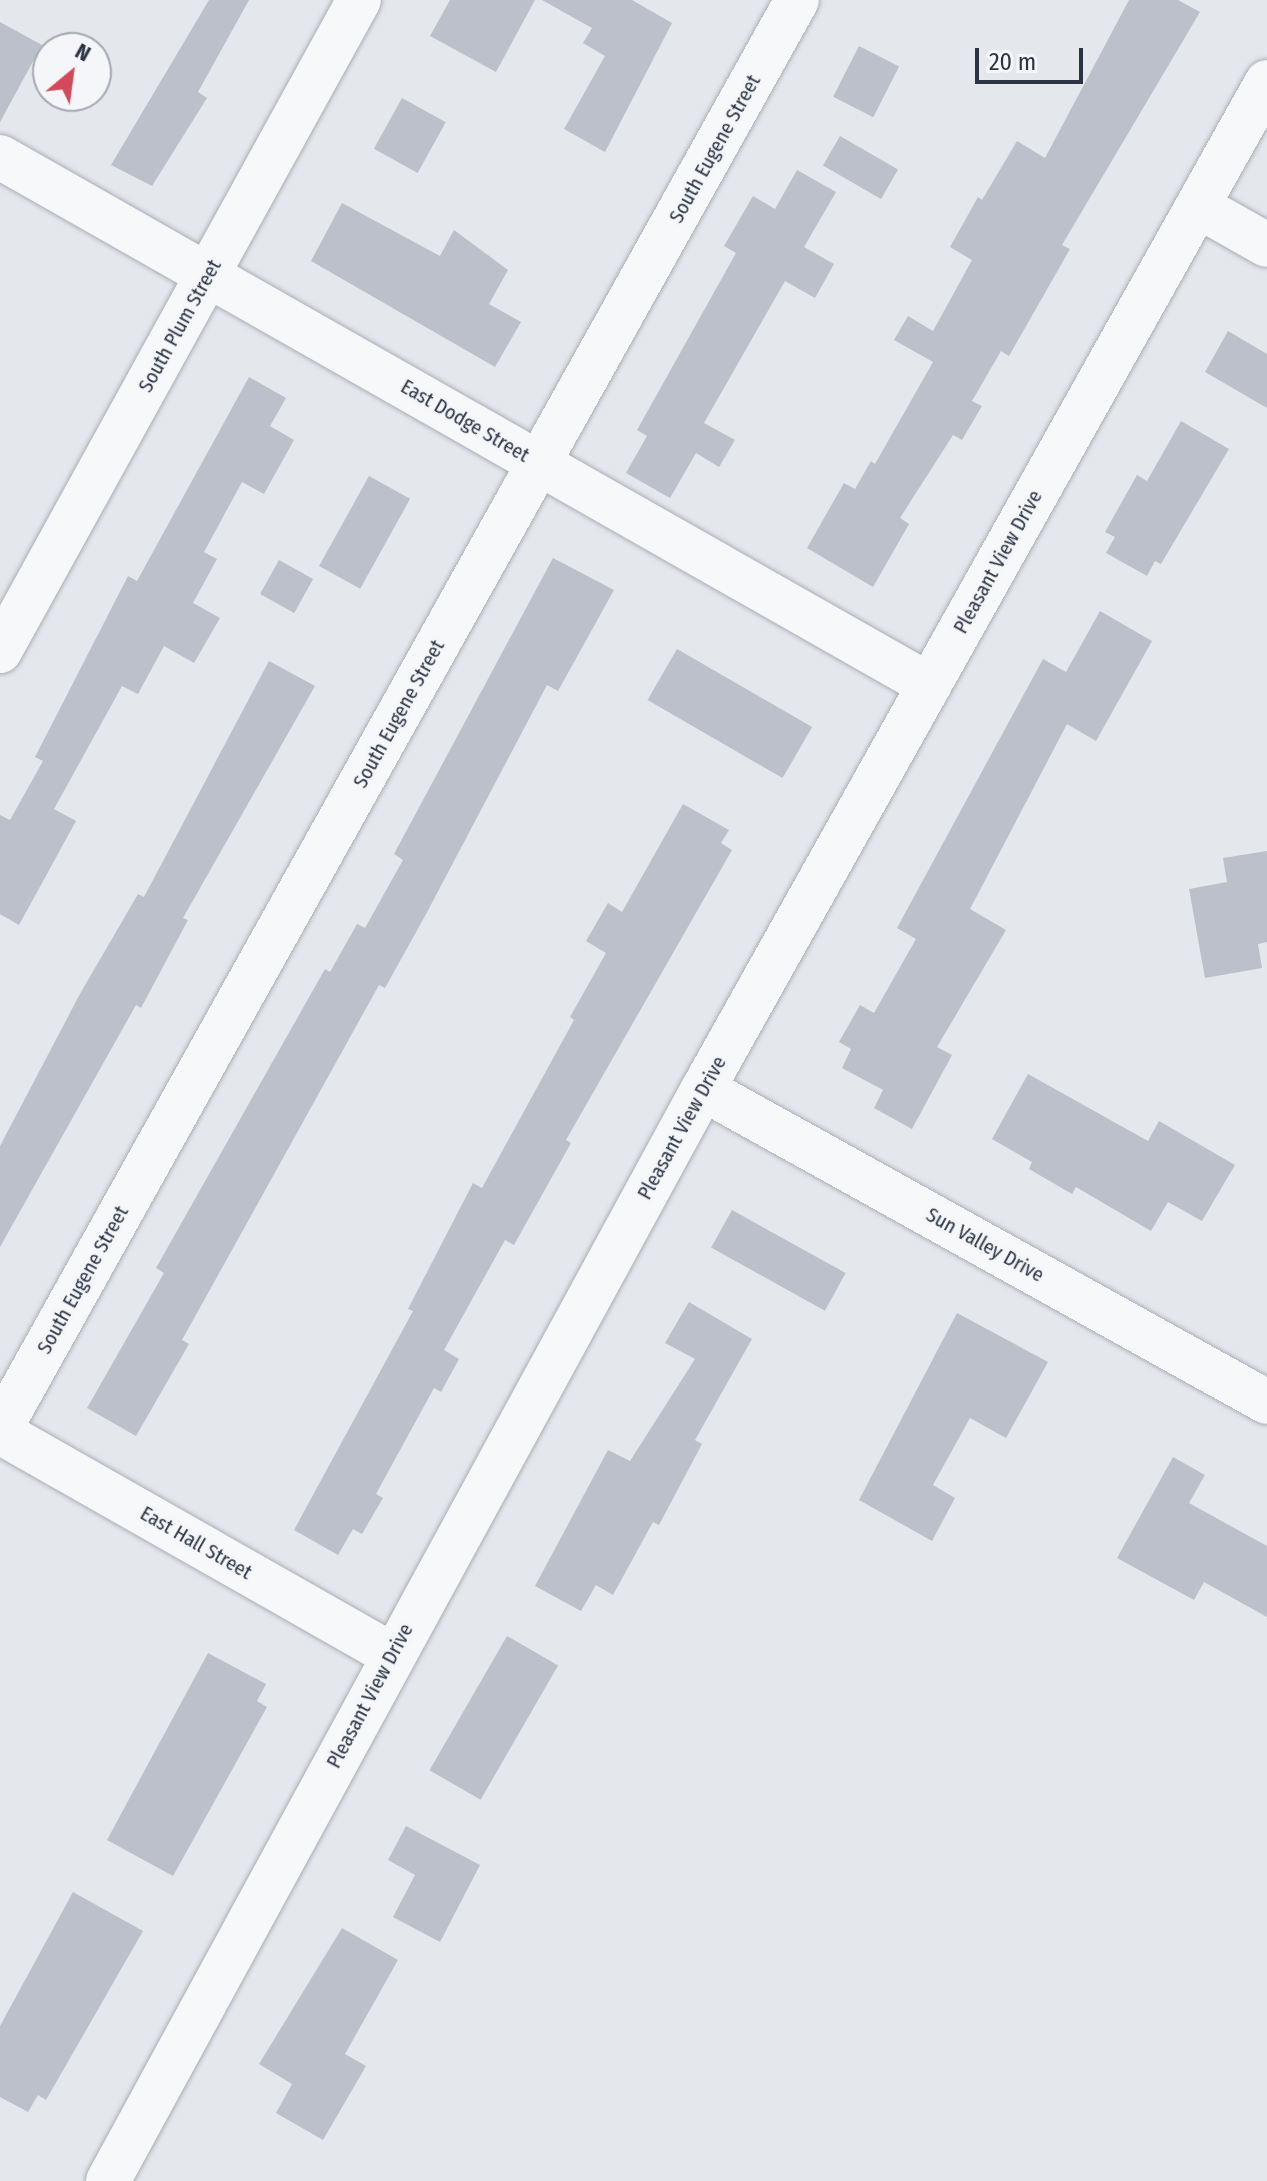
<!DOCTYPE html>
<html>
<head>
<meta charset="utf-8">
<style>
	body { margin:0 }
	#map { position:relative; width:1267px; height:2181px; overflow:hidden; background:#e4e7ec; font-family:"Fira Sans Condensed",sans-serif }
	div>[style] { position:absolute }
	.building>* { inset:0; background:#bbc0ca; transform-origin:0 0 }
	.roads { filter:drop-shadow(0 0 2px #a9aeb7) drop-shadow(0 0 2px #a9aeb7) }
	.minor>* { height:44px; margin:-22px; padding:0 22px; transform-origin:22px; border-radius:22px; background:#f7f8fa }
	span { translate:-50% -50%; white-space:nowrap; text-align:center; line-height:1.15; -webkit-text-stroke:6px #f4f6f9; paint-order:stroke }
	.street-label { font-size:20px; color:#2b3445 }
	.north { position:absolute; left:32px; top:32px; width:80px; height:80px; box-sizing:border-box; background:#f4f6f9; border:2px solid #a4a8b1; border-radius:50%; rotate:29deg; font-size:22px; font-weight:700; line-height:32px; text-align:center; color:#2b3445 }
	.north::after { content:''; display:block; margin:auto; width:28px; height:36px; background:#d1495b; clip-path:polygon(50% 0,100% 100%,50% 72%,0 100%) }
	.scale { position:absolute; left:975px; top:48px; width:108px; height:36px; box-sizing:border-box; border:4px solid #2b3445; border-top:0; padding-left:10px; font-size:24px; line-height:28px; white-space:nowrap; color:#2b3445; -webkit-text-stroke:6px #f4f6f9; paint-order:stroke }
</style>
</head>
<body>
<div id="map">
	<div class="building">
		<i style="clip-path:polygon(209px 0,249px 0,198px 92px,207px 98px,152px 186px,111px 165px)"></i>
		<i style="clip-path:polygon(450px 0,535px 0,496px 72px,430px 36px)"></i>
		<i style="clip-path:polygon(542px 0,632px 0,672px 23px,605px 152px,564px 129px,605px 56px,583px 43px,592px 28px)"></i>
		<i style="clip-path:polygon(1129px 0,1178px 0,1200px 12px,1062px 245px,1070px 249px,1009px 356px,1001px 351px,972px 401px,982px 406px,962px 440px,953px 435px,900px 518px,909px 524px,873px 587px,807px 548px,844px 483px,855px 489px,871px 461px,875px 464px,933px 362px,894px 340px,908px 316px,933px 331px,972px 260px,950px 247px,978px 197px,982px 200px,1017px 141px,1045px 158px)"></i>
		<i style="clip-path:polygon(0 22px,42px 45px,0 122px)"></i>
		<i style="left:859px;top:46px;width:45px;height:57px;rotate:27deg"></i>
		<i style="left:402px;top:98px;width:50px;height:58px;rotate:29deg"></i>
		<i style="left:840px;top:136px;width:67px;height:34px;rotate:30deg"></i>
		<i style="clip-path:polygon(797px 170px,836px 192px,804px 247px,834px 264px,815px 298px,785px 281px,704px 423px,735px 440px,719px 467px,696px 453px,670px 498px,626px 473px,647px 436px,637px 430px,736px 253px,724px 246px,753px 196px,775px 209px)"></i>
		<i style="clip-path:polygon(342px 203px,440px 256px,454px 230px,508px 270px,489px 304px,521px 322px,495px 367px,311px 261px)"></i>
		<i style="clip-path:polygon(1228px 331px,1267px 354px,1267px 408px,1205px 372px)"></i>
		<i style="clip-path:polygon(249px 377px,286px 398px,270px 426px,294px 440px,264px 494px,242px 482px,204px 552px,217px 559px,193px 603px,220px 618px,194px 663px,164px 646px,138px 694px,122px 686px,54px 809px,76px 821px,19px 925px,0 914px,0 815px,10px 820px,43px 761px,35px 757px,128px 576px,137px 581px)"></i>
		<i style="clip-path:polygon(1181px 421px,1229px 449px,1161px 564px,1155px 561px,1147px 576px,1106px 553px,1115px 537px,1105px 532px,1137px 475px,1147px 481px)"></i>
		<i style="left:369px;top:476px;width:47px;height:103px;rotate:29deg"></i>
		<i style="clip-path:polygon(553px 558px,614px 590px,558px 691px,547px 685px,425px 916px,385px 988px,379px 985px,182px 1340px,189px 1344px,136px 1436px,87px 1408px,164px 1273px,156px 1268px,325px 969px,330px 972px,357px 924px,365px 928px,403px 860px,394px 854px)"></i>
		<i style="left:279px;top:560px;width:39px;height:39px;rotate:29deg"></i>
		<i style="clip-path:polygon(1100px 611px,1152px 641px,1096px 741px,1067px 724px,970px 909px,1006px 930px,937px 1047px,952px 1055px,912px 1129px,874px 1108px,883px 1090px,842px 1068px,851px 1049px,839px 1042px,860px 1005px,874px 1013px,916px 939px,897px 928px,1043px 659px,1066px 672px)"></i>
		<i style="left:677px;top:649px;width:156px;height:59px;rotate:30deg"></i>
		<i style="clip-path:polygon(269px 661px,315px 686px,183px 918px,188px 920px,141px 1008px,136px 1005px,0 1247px,0 1146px,81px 992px,138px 894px,144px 897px)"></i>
		<i style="clip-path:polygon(683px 804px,729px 830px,721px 843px,732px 850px,566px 1140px,571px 1143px,514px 1245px,505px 1240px,444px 1350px,459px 1359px,441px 1392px,434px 1388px,376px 1494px,383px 1498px,362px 1534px,353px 1529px,338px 1555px,294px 1530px,413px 1311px,408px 1309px,473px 1183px,482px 1188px,574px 1020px,570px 1017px,606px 953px,586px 941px,608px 903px,622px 912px)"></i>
		<i style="clip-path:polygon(1267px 851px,1267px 942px,1258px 944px,1262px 968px,1205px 978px,1189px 889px,1227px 882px,1223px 858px)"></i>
		<i style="clip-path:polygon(1028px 1074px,1148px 1141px,1159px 1121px,1235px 1165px,1202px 1221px,1168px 1202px,1151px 1231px,1076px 1187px,1072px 1194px,1029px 1169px,1032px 1162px,992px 1139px)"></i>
		<i style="left:732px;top:1210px;width:130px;height:43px;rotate:29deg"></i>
		<i style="clip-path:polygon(689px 1302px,752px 1339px,695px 1440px,702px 1444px,659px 1525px,653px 1522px,613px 1595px,596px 1585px,581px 1611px,535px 1586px,608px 1450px,630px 1461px,695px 1359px,665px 1343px)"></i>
		<i style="clip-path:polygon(957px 1313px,1048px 1362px,1006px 1438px,970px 1418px,933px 1485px,955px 1498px,932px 1541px,859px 1500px)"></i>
		<i style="clip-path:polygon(1173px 1457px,1205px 1475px,1189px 1503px,1267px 1546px,1267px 1617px,1204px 1582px,1194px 1600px,1117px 1558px)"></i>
		<i style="left:507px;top:1636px;width:59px;height:155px;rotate:30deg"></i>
		<i style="clip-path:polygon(208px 1653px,266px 1684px,257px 1701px,267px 1707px,173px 1876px,107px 1840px)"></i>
		<i style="clip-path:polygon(406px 1826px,480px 1865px,440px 1942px,393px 1917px,415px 1875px,388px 1860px)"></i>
		<i style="clip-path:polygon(73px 1892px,143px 1931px,46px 2100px,38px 2095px,28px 2112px,0 2097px,0 2026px)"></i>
		<i style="clip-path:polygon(342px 1928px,398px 1960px,345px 2054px,366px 2066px,323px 2140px,276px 2113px,292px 2084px,259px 2064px)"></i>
	</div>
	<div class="roads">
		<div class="minor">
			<i style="left:0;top:157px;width:1069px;rotate:29.61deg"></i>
			<i style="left:1198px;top:206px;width:79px;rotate:29.5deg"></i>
			<i style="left:0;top:651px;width:743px;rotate:-61.13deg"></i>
			<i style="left:703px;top:1089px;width:645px;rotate:29.03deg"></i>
			<i style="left:0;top:1429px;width:1636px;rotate:-60.85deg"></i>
			<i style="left:0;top:1432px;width:451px;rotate:29.6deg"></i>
			<i style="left:108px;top:2181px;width:1244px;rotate:-61.42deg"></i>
			<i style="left:703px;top:1089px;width:1154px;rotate:-60.75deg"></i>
		</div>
	</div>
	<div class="street-label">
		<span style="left:715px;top:149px;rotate:-61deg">South Eugene Street</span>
		<span style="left:180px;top:326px;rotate:-61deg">South Plum Street</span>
		<span style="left:465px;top:421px;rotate:30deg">East Dodge Street</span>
		<span style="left:998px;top:562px;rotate:-61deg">Pleasant View Drive</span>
		<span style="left:399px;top:714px;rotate:-61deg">South Eugene Street</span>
		<span style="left:682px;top:1128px;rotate:-61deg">Pleasant View Drive</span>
		<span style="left:985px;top:1245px;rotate:29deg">Sun Valley Drive</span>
		<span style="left:83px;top:1280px;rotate:-61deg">South Eugene Street</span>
		<span style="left:196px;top:1543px;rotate:30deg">East Hall Street</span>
		<span style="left:370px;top:1696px;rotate:-62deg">Pleasant View Drive</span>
	</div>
	<div class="north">N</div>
	<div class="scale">20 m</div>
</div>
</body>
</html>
